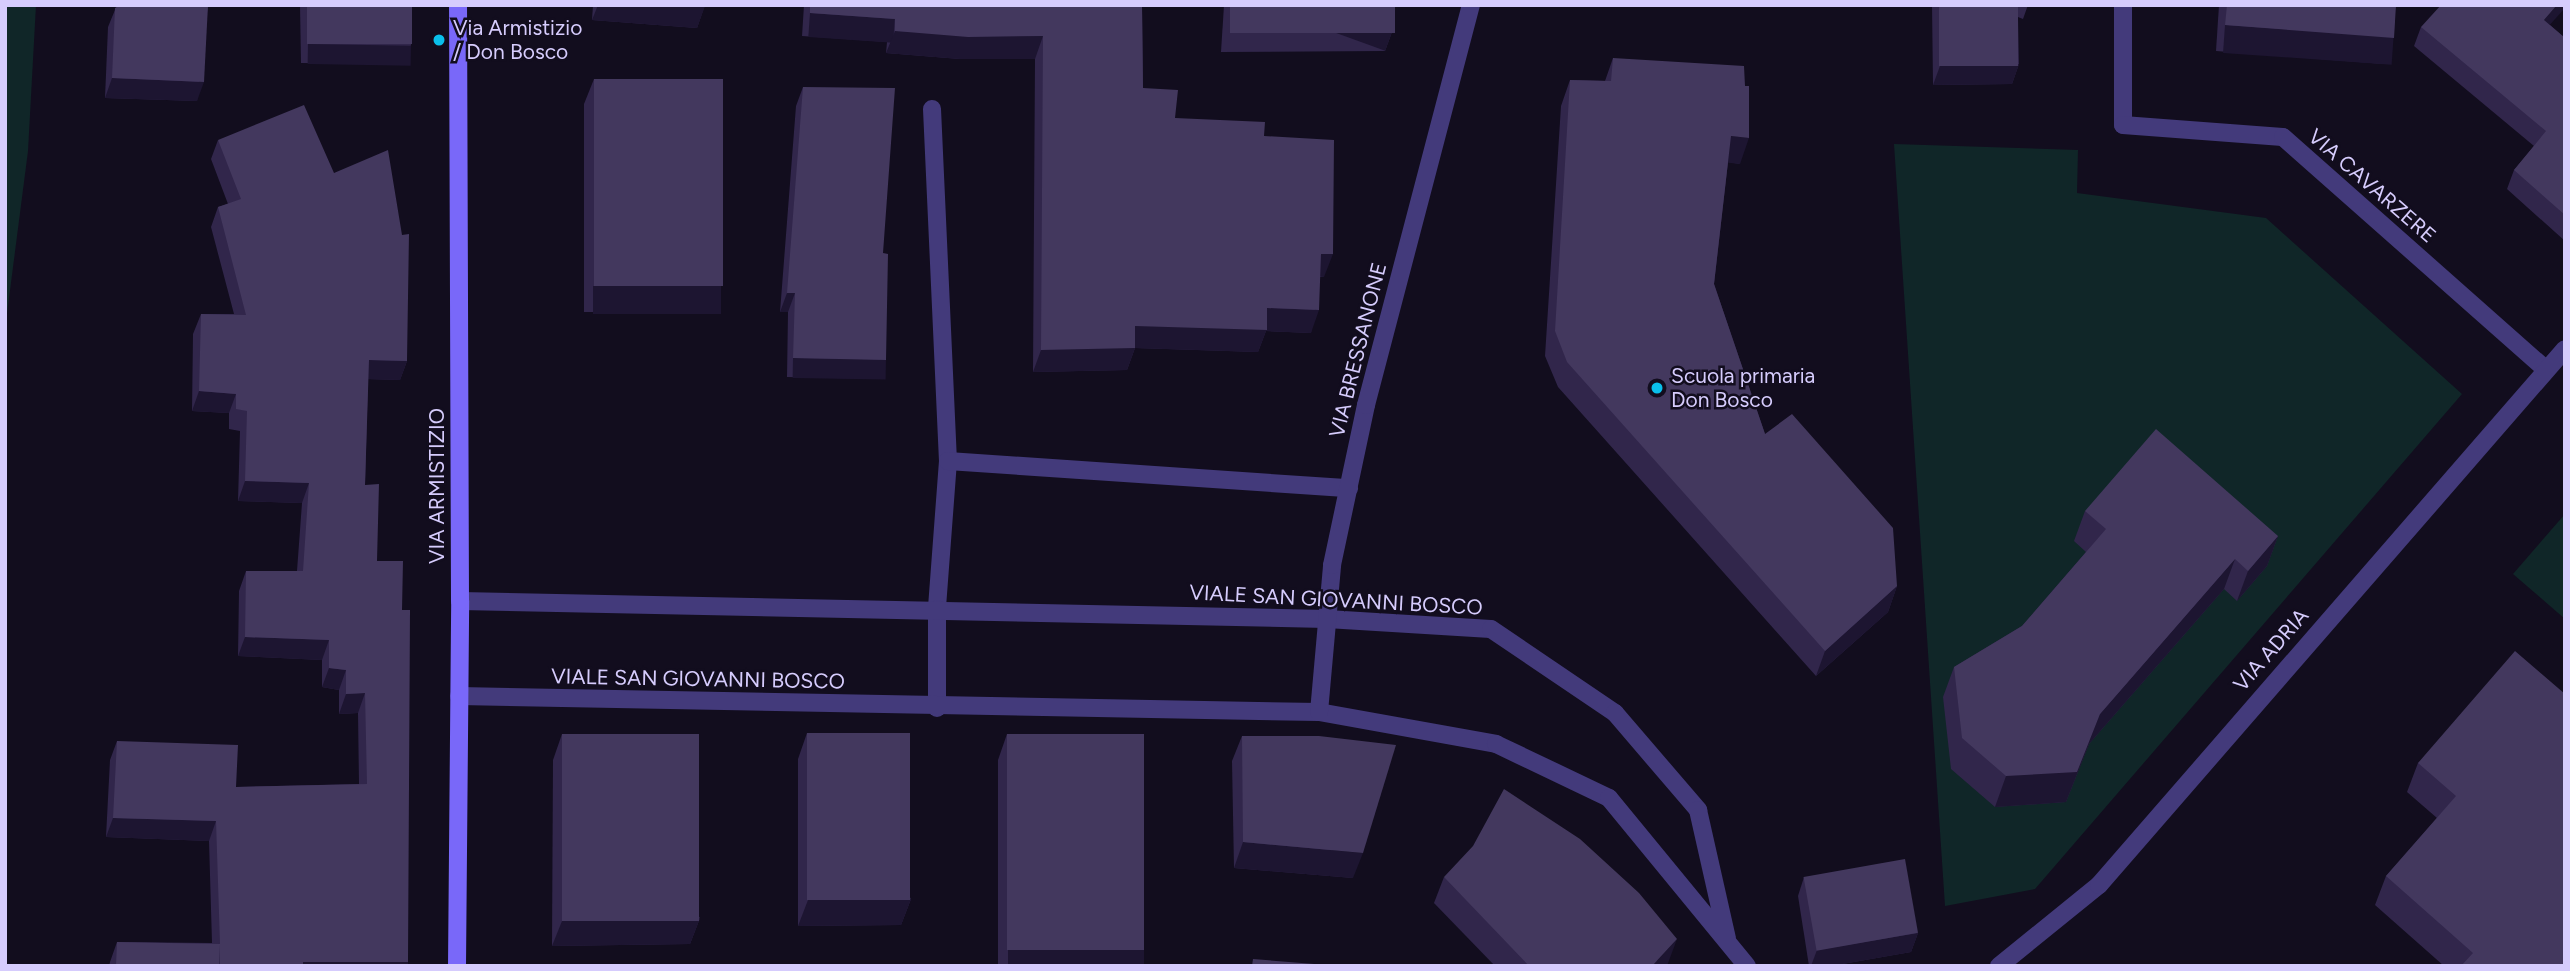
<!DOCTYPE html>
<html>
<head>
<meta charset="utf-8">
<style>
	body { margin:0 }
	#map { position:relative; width:2570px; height:971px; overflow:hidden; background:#120d1e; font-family:Figtree,sans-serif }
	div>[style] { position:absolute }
	.green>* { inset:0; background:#102628 }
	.street>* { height:18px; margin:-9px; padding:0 9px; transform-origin:9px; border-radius:9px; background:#433a7b }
	.secondary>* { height:18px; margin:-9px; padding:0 9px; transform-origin:9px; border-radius:9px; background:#7968f9 }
	.wall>* { inset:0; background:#31264b }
	.shaded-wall>* { inset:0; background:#1d1531; transform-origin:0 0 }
	.building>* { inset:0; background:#43385e; transform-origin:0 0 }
	.dots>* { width:19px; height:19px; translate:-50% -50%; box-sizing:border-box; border:4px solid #120d1e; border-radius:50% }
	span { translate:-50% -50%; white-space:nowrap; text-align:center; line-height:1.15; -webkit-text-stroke:5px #120d1e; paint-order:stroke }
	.poi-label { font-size:21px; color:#d6ccfd }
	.left { translate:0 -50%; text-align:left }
	.street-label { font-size:21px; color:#d6ccfd }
	.frame { position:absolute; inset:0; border:7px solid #d6ccfd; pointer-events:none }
</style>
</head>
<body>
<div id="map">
	<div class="green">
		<i style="clip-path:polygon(5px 5px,36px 5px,28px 151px,5px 329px)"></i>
		<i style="clip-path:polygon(1894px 144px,2078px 150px,2077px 193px,2266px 218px,2462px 394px,2035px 889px,1945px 906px)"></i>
		<i style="clip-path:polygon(2565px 514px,2565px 619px,2513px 574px)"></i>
	</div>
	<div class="street">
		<i style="left:2123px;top:5px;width:120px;rotate:90deg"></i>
		<i style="left:2123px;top:125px;width:160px;rotate:4.3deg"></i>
		<i style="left:2283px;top:137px;width:351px;rotate:41.5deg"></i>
		<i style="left:932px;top:109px;width:352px;rotate:87.4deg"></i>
		<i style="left:948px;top:461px;width:148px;rotate:94.3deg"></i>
		<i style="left:937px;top:609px;width:99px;rotate:90deg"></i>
		<i style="left:948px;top:461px;width:402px;rotate:3.9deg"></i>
		<i style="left:460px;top:601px;width:867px;rotate:1.19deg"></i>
		<i style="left:1327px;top:619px;width:164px;rotate:3.5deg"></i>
		<i style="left:1491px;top:629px;width:150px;rotate:34.1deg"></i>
		<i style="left:1615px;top:713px;width:128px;rotate:49.4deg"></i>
		<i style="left:1698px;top:810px;width:132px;rotate:77.3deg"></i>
		<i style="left:459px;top:696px;width:860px;rotate:1.07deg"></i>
		<i style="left:1319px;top:712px;width:180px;rotate:10.2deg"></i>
		<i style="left:1496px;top:744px;width:125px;rotate:25.5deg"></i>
		<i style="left:1609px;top:798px;width:217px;rotate:50.6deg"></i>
		<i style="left:1319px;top:712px;width:148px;rotate:-84.9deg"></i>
		<i style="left:1332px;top:565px;width:164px;rotate:-78deg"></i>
		<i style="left:1366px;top:405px;width:414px;rotate:-75.3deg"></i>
		<i style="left:1999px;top:966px;width:129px;rotate:-39deg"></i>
		<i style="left:2099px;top:885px;width:710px;rotate:-49deg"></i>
	</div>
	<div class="secondary">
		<i style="left:457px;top:966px;width:365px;rotate:-89.5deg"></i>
		<i style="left:460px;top:601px;width:596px;rotate:-90.19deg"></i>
	</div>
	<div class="wall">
		<i style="clip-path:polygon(117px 5px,208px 5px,197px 101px,105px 98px,108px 27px)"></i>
		<i style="clip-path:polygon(300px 5px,412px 5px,411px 45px,404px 64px,301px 63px)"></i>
		<i style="clip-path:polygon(593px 5px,705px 5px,697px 28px,592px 20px)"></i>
		<i style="clip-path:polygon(804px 5px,1142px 5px,1143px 88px,1175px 118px,1264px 136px,1324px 277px,1320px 277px,1311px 333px,1266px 331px,1258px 352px,1135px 348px,1127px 370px,1033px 372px,1035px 59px,960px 59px,886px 53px,887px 42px,802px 36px)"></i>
		<i style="clip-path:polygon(1224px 5px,1395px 5px,1392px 32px,1385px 51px,1221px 52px)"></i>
		<i style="clip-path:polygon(1932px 5px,2028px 5px,2023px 19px,2018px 17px,2019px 64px,2012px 84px,1933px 85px)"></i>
		<i style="clip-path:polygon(2219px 5px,2396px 5px,2384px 64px,2216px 51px)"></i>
		<i style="clip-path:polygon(2550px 25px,2565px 38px,2565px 241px,2507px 189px,2514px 170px,2534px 146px,2414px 46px,2421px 27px)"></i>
		<i style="clip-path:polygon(1613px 58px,1740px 164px,1728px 162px,1714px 284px,1765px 434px,1897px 586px,1888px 612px,1816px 676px,1558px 387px,1545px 356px,1561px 106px,1570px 80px,1605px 81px)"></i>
		<i style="clip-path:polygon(594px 79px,721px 286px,711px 312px,584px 312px,584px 104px)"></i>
		<i style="clip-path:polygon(803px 87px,883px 253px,879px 379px,787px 377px,788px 312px,780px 312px,796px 106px)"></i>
		<i style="clip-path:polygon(218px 140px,407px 361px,400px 380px,368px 379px,365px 485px,377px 561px,402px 610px,408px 962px,406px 966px,109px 966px,110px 962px,117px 942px,212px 943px,209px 841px,106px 837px,110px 760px,117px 741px,236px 787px,359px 784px,358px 713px,339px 714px,339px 690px,322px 687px,322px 660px,238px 656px,239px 591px,246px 571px,297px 571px,302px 503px,238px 501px,240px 431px,229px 429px,229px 413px,192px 411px,193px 334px,201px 314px,234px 314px,211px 227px,218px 207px,228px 204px,211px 159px)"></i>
		<i style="clip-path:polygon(2085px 511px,2278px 536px,2267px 566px,2237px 601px,2224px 589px,2089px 744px,2066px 802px,1995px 807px,1951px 769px,1943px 697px,1954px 667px,2022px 626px,2086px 552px,2074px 541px)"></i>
		<i style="clip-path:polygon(2565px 694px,2565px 966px,2444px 966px,2375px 905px,2386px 876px,2437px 818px,2407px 792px,2418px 763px)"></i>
		<i style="clip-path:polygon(807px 733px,911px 899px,901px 925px,798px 926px,798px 759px)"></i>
		<i style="clip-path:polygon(562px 734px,700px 918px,690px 944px,552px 946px,553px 760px)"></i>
		<i style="clip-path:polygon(1007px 734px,1144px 951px,1139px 966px,998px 966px,998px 760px)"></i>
		<i style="clip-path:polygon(1242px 736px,1353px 878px,1234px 868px,1232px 761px)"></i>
		<i style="clip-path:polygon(1444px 877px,1668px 965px,1667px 966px,1495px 966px,1434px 903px)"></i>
		<i style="clip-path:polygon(1804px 877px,1918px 933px,1911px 952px,1831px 966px,1809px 966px,1798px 896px)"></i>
	</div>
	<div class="shaded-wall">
		<i style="clip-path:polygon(598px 5px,705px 6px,697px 28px,592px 20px)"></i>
		<i style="clip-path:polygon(2557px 5px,2565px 5px,2565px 8px,2537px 39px,2544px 20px)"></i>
		<i style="left:810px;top:13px;width:85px;height:24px;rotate:4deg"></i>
		<i style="left:2225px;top:25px;width:169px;height:28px;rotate:4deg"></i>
		<i style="clip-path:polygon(895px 31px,1043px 36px,1035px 59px,960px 59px,886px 53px)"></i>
		<i style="left:1392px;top:32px;width:20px;height:164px;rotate:110deg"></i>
		<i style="left:308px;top:44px;width:103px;height:20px;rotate:1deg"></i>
		<i style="clip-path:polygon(2019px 64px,2012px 84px,1933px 85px,1940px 66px)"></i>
		<i style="clip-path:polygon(112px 78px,204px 82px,197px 101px,105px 98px)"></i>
		<i style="clip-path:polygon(1731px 136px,1749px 138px,1740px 164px,1722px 162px)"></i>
		<i style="clip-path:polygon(1321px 254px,1333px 254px,1324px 277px,1313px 276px)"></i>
		<i style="left:593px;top:286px;width:128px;height:28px"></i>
		<i style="clip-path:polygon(787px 293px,795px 293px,788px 312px,780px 312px)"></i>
		<i style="clip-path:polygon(1267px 308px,1319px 310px,1311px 333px,1266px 331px,1258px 352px,1135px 348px,1127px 370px,1033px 372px,1041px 350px,1135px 326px)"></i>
		<i style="left:793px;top:358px;width:93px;height:20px;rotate:1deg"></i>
		<i style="clip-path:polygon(369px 360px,407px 361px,400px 380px,362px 379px)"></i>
		<i style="clip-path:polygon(199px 391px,236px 394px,229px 413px,192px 411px)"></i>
		<i style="clip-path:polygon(245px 481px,309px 483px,302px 503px,238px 501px)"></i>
		<i style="clip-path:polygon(2278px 536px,2267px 566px,2237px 601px,2248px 571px)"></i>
		<i style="clip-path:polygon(2235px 559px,2224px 589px,2089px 744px,2066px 802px,1995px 807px,2006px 776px,2100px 714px)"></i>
		<i style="clip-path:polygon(1897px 586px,1888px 612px,1816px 676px,1825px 651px)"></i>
		<i style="clip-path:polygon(245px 637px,329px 640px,322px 660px,238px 656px)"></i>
		<i style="clip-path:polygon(329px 668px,346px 670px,339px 690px,322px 687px)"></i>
		<i style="clip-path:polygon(365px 693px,358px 713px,339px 714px,346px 694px)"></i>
		<i style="clip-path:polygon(113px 818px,216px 821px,209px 841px,106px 837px)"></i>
		<i style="clip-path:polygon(1243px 842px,1363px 853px,1353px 878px,1234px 868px)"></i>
		<i style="clip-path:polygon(911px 899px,901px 925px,798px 926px,808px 900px)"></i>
		<i style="clip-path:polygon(700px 918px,690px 944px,552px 946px,562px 921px)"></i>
		<i style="clip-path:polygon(1918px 933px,1911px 952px,1831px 966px,1811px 966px,1817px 950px)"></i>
		<i style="clip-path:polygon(1677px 939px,1667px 966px,1652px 966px)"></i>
		<i style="left:1008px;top:950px;width:136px;height:17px"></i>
		<i style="left:303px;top:962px;width:105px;height:4px"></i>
	</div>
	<div class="building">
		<i style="clip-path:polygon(122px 5px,208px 5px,204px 82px,112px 78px,115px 8px)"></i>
		<i style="left:307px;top:5px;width:105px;height:39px"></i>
		<i style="clip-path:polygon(810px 5px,1142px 5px,1143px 88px,1178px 90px,1175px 118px,1265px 122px,1264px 136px,1334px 140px,1333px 254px,1321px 254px,1319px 310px,1267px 308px,1267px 330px,1135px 326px,1135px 348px,1041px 350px,1043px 36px,968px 37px,895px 31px,895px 19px,810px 13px)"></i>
		<i style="left:1230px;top:5px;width:165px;height:28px"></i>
		<i style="left:1939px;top:5px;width:79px;height:61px"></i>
		<i style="clip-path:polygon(2227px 5px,2396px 5px,2394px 38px,2225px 25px)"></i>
		<i style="clip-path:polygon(2441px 5px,2557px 5px,2544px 20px,2565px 38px,2565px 215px,2514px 170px,2546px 131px,2421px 27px)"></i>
		<i style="clip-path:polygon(1613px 58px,1744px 66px,1745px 86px,1749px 86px,1749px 138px,1731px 136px,1714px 284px,1765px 434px,1792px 414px,1893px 528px,1897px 586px,1825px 651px,1567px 362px,1555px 331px,1570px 80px,1611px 81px)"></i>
		<i style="left:594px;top:79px;width:129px;height:207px"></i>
		<i style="clip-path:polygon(803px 87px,895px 88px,883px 253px,888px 254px,886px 360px,793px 358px,795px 293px,787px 293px)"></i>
		<i style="clip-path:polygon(304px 105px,334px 173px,388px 150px,402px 235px,409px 234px,407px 361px,369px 360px,365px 485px,379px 484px,377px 561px,403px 561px,402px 610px,410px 610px,408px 962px,303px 962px,303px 966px,220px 966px,220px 944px,219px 966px,116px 966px,117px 942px,220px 944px,216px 821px,113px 818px,117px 741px,238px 745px,236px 787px,367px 784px,365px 693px,346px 694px,346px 670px,329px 668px,329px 640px,245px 637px,246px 571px,303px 571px,309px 483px,245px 481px,247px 411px,236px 409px,236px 394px,199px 391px,201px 314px,246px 315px,218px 207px,241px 199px,218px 140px)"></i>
		<i style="clip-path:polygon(2156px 429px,2278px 536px,2248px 571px,2235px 559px,2100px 714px,2077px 772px,2006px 776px,1962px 738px,1954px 667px,2022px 626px,2106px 529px,2085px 511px)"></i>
		<i style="clip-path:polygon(2515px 651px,2565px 694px,2565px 966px,2461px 966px,2473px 953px,2386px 876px,2456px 796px,2418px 763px)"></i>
		<i style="left:807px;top:733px;width:103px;height:167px"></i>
		<i style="left:562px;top:734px;width:137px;height:187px"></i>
		<i style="left:1007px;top:734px;width:137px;height:216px"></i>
		<i style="clip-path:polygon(1242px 736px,1319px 736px,1396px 745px,1363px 853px,1243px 842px)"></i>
		<i style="clip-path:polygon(1504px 789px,1580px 839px,1639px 893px,1677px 939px,1652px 966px,1529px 966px,1444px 877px,1473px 846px)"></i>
		<i style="left:1905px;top:859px;width:75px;height:103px;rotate:80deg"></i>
		<i style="clip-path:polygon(1253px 959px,1327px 965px,1252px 966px)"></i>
	</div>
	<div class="dots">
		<i style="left:439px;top:40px;background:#0abfeb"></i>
		<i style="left:1657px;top:388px;background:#0abfeb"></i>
	</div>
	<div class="poi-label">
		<span class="left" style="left:453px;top:40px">Via Armistizio<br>/ Don Bosco</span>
		<span class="left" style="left:1671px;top:388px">Scuola primaria<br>Don Bosco</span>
	</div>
	<div class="street-label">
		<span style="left:2372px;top:186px;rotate:41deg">VIA CAVARZERE</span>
		<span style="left:1358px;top:350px;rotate:-76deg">VIA BRESSANONE</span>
		<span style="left:437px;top:486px;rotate:-90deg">VIA ARMISTIZIO</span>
		<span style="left:1336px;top:600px;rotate:3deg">VIALE SAN GIOVANNI BOSCO</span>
		<span style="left:2271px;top:650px;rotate:-49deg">VIA ADRIA</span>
		<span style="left:698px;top:679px;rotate:1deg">VIALE SAN GIOVANNI BOSCO</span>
	</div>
	<div class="frame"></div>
</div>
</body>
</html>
